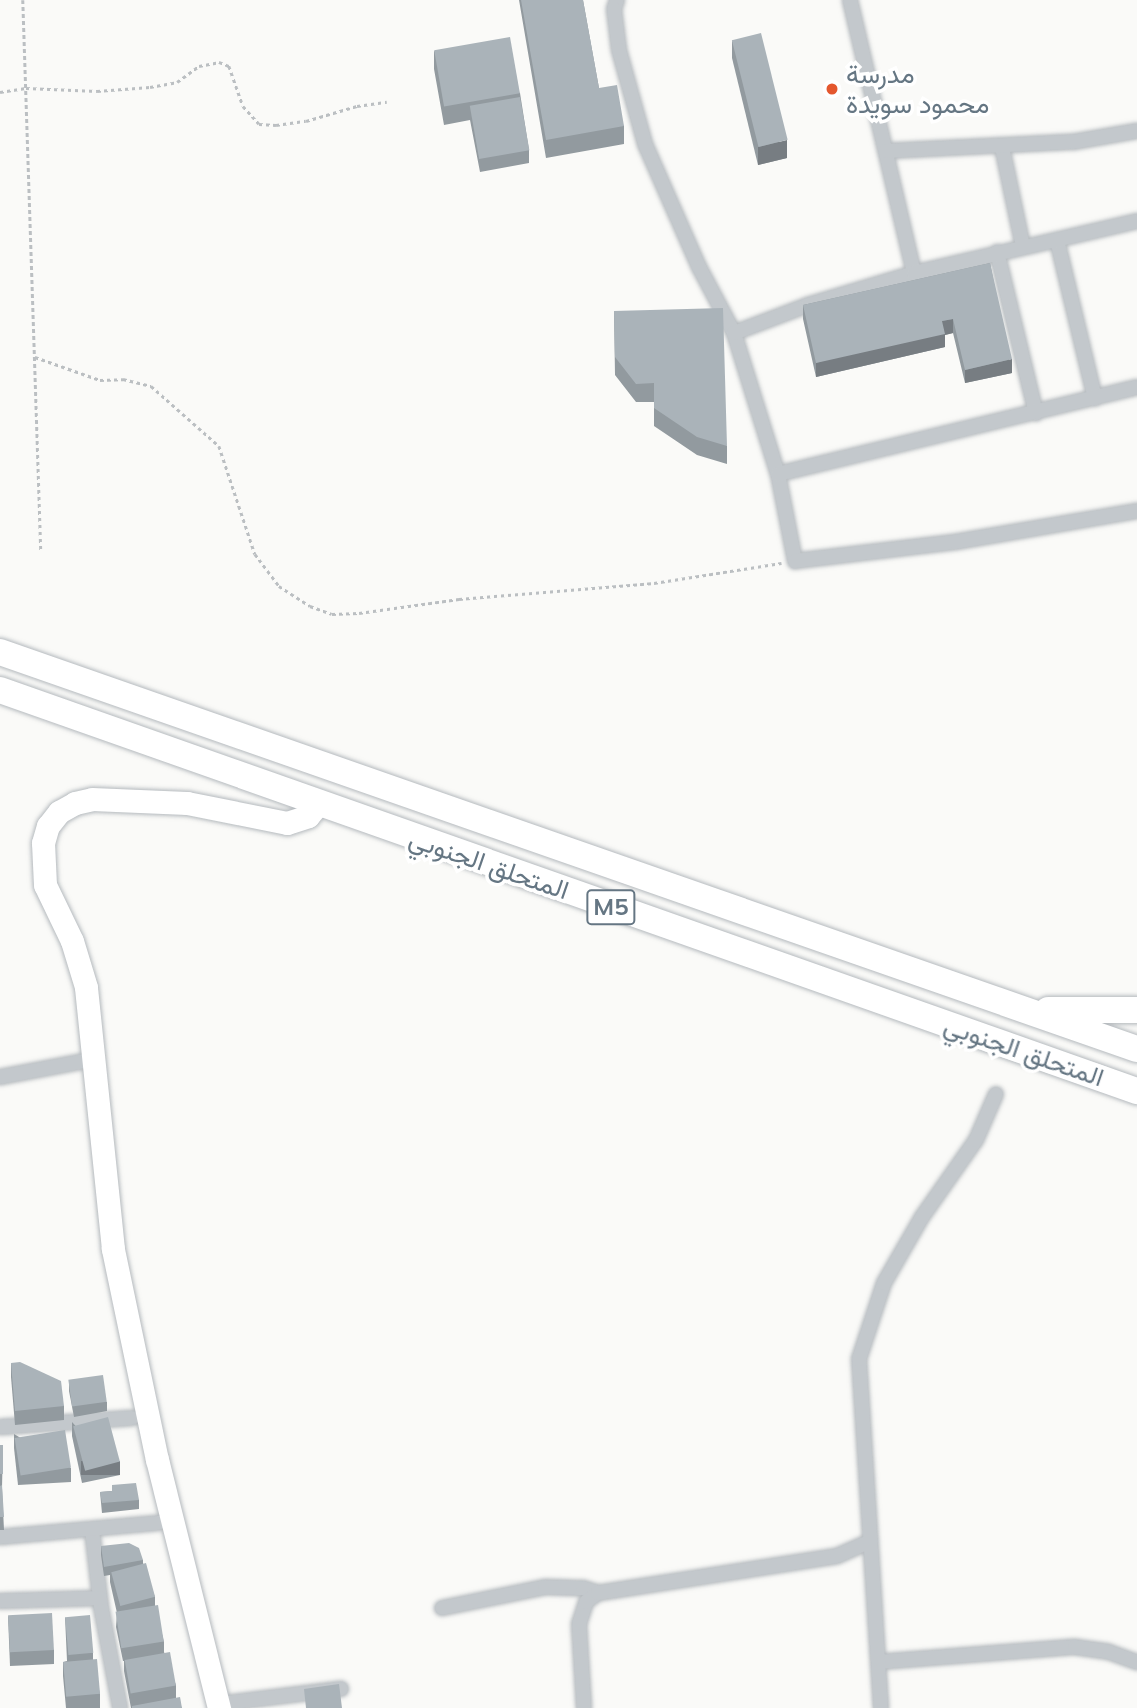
<!DOCTYPE html>
<html>
<head>
<meta charset="utf-8">
<style>
	body { margin:0 }
	#map { position:relative; width:1137px; height:1708px; overflow:hidden; background:#fafaf8; font-family:Mulish,Vazirmatn,sans-serif }
	div>[style] { position:absolute }
	.path>* { height:2.5px; margin-top:-1.25px; transform-origin:0; background:repeating-linear-gradient(90deg,#bbbfc2 0 3.5px,transparent 0 7px) }
	.roads { filter:drop-shadow(0 0 2px #b5babe) drop-shadow(0 0 2px #b5babe) }
	.street>* { height:14px; margin:-7px; padding:0 7px; transform-origin:7px; border-radius:7px; background:#c3c8cc }
	.primary>* { height:23px; margin:-11.5px; padding:0 11.5px; transform-origin:11.5px; border-radius:11.5px; background:#fff }
	.highway>* { height:26px; margin:-13px; padding:0 13px; transform-origin:13px; border-radius:13px; background:#fff }
	.wall>* { inset:0; background:#929a9f }
	.shaded-wall>* { inset:0; background:#777d82; transform-origin:0 0 }
	.building>* { inset:0; background:#aab3b9; transform-origin:0 0 }
	.dots>* { width:19px; height:19px; translate:-50% -50%; box-sizing:border-box; border:4px solid #fff; border-radius:50% }
	span { translate:-50% -50%; white-space:nowrap; text-align:center; line-height:1.15; -webkit-text-stroke:7px #fff; paint-order:stroke }
	.shield-label span { padding:2px 5px; background:#fff; border:2px solid; border-radius:5px; -webkit-text-stroke-width:0 }
	.shield-label { font-size:24px; color:#657683; font-weight:700 }
	.poi-label { font-size:26px; color:#657683 }
	.left { translate:0 -50%; text-align:left }
	.street-label { font-size:26px; color:#657683 }
</style>
</head>
<body>
<div id="map">
	<div class="path">
		<i style="left:23px;top:0;width:552px;rotate:88.13deg"></i>
		<i style="left:0;top:92px;width:26px;rotate:-9deg"></i>
		<i style="left:26px;top:88px;width:71px;rotate:2.4deg"></i>
		<i style="left:97px;top:91px;width:53px;rotate:-4.3deg"></i>
		<i style="left:150px;top:87px;width:27px;rotate:-10deg"></i>
		<i style="left:177px;top:82px;width:27px;rotate:-36deg"></i>
		<i style="left:199px;top:66px;width:20px;rotate:-11deg"></i>
		<i style="left:219px;top:62px;width:11px;rotate:22deg"></i>
		<i style="left:229px;top:66px;width:42px;rotate:70.7deg"></i>
		<i style="left:243px;top:106px;width:24px;rotate:48deg"></i>
		<i style="left:259px;top:124px;width:17px;rotate:3deg"></i>
		<i style="left:276px;top:125px;width:30px;rotate:-8deg"></i>
		<i style="left:306px;top:121px;width:53px;rotate:-16.4deg"></i>
		<i style="left:357px;top:106px;width:30px;rotate:-8deg"></i>
		<i style="left:35px;top:357px;width:69px;rotate:19.5deg"></i>
		<i style="left:100px;top:380px;width:23px;rotate:-2deg"></i>
		<i style="left:123px;top:379px;width:29px;rotate:14deg"></i>
		<i style="left:151px;top:386px;width:91px;rotate:41.4deg"></i>
		<i style="left:219px;top:446px;width:114px;rotate:71.6deg"></i>
		<i style="left:255px;top:554px;width:40px;rotate:53deg"></i>
		<i style="left:279px;top:586px;width:37px;rotate:33deg"></i>
		<i style="left:310px;top:606px;width:23px;rotate:20deg"></i>
		<i style="left:332px;top:614px;width:27px;rotate:-2deg"></i>
		<i style="left:359px;top:613px;width:101px;rotate:-8deg"></i>
		<i style="left:459px;top:599px;width:196px;rotate:-4.7deg"></i>
		<i style="left:654px;top:583px;width:129px;rotate:-8.9deg"></i>
	</div>
	<div class="roads">
		<div class="street">
			<i style="left:617px;top:0;width:9px;rotate:108deg"></i>
			<i style="left:614px;top:9px;width:41px;rotate:83deg"></i>
			<i style="left:619px;top:50px;width:98px;rotate:74.5deg"></i>
			<i style="left:645px;top:144px;width:134px;rotate:66.3deg"></i>
			<i style="left:699px;top:267px;width:75px;rotate:62.1deg"></i>
			<i style="left:734px;top:333px;width:148px;rotate:72.7deg"></i>
			<i style="left:778px;top:474px;width:89px;rotate:78.9deg"></i>
			<i style="left:795px;top:561px;width:161px;rotate:-6.8deg"></i>
			<i style="left:955px;top:542px;width:185px;rotate:-9.7deg"></i>
			<i style="left:850px;top:0;width:280px;rotate:76.8deg"></i>
			<i style="left:1002px;top:147px;width:102px;rotate:78.1deg"></i>
			<i style="left:886px;top:151px;width:187px;rotate:-2.8deg"></i>
			<i style="left:1073px;top:142px;width:65px;rotate:-9.8deg"></i>
			<i style="left:1057px;top:240px;width:163px;rotate:76.5deg"></i>
			<i style="left:997px;top:252px;width:166px;rotate:76.4deg"></i>
			<i style="left:734px;top:333px;width:79px;rotate:-20.7deg"></i>
			<i style="left:808px;top:305px;width:111px;rotate:-16.8deg"></i>
			<i style="left:914px;top:273px;width:229px;rotate:-13.1deg"></i>
			<i style="left:778px;top:474px;width:369px;rotate:-13.6deg"></i>
			<i style="left:0;top:1077px;width:97px;rotate:-10.7deg"></i>
			<i style="left:0;top:1427px;width:132px;rotate:-3.9deg"></i>
			<i style="left:92px;top:1530px;width:78px;rotate:83.3deg"></i>
			<i style="left:101px;top:1607px;width:103px;rotate:79.3deg"></i>
			<i style="left:0;top:1537px;width:159px;rotate:-5.1deg"></i>
			<i style="left:0;top:1601px;width:100px;rotate:-1.7deg"></i>
			<i style="left:442px;top:1608px;width:105px;rotate:-11.5deg"></i>
			<i style="left:545px;top:1587px;width:38px;rotate:2deg"></i>
			<i style="left:583px;top:1588px;width:16px;rotate:18deg"></i>
			<i style="left:878px;top:1662px;width:198px;rotate:-4.4deg"></i>
			<i style="left:1075px;top:1647px;width:34px;rotate:8deg"></i>
			<i style="left:1109px;top:1652px;width:30px;rotate:20deg"></i>
			<i style="left:218px;top:1704px;width:124px;rotate:-7deg"></i>
			<i style="left:584px;top:1708px;width:84px;rotate:-93.4deg"></i>
			<i style="left:579px;top:1624px;width:23px;rotate:-72deg"></i>
			<i style="left:586px;top:1602px;width:15px;rotate:-37deg"></i>
			<i style="left:598px;top:1593px;width:242px;rotate:-8.8deg"></i>
			<i style="left:837px;top:1556px;width:36px;rotate:-24deg"></i>
			<i style="left:881px;top:1708px;width:350px;rotate:-93.6deg"></i>
			<i style="left:859px;top:1359px;width:80px;rotate:-71.8deg"></i>
			<i style="left:884px;top:1283px;width:76px;rotate:-60.1deg"></i>
			<i style="left:922px;top:1217px;width:94px;rotate:-55deg"></i>
			<i style="left:976px;top:1140px;width:50px;rotate:-66.5deg"></i>
		</div>
		<div class="primary">
			<i style="left:219px;top:1708px;width:256px;rotate:-104deg"></i>
			<i style="left:157px;top:1460px;width:216px;rotate:-101.8deg"></i>
			<i style="left:113px;top:1249px;width:263px;rotate:-95.9deg"></i>
			<i style="left:86px;top:987px;width:48px;rotate:-106.9deg"></i>
			<i style="left:72px;top:941px;width:62px;rotate:-115.7deg"></i>
			<i style="left:45px;top:885px;width:42px;rotate:-92.7deg"></i>
			<i style="left:43px;top:843px;width:18px;rotate:-74deg"></i>
			<i style="left:48px;top:826px;width:18px;rotate:-52deg"></i>
			<i style="left:59px;top:812px;width:18px;rotate:-29deg"></i>
			<i style="left:75px;top:803px;width:17px;rotate:-13deg"></i>
			<i style="left:92px;top:799px;width:95px;rotate:2.4deg"></i>
			<i style="left:187px;top:803px;width:102px;rotate:11.3deg"></i>
			<i style="left:287px;top:823px;width:22px;rotate:-18deg"></i>
			<i style="left:308px;top:816px;width:16px;rotate:-50deg"></i>
		</div>
		<div class="highway">
			<i style="left:0;top:652px;width:1204px;rotate:19.25deg"></i>
			<i style="left:0;top:690px;width:1206px;rotate:19.43deg"></i>
			<i style="left:1048px;top:1010px;width:89px"></i>
		</div>
	</div>
	<div class="wall">
		<i style="clip-path:polygon(519px 0,583px 0,599px 88px,624px 126px,624px 144px,546px 158px)"></i>
		<i style="clip-path:polygon(732px 40px,787px 158px,758px 165px,732px 58px)"></i>
		<i style="clip-path:polygon(434px 51px,520px 93px,529px 150px,529px 163px,480px 172px,470px 120px,444px 125px,434px 69px)"></i>
		<i style="clip-path:polygon(990px 263px,1012px 373px,965px 383px,953px 333px,945px 335px,945px 347px,816px 377px,803px 319px,803px 305px)"></i>
		<i style="clip-path:polygon(614px 311px,727px 446px,727px 464px,697px 455px,654px 426px,654px 402px,636px 402px,615px 375px)"></i>
		<i style="clip-path:polygon(11px 1363px,64px 1406px,64px 1420px,15px 1425px,11px 1377px)"></i>
		<i style="clip-path:polygon(69px 1381px,107px 1402px,107px 1411px,74px 1417px,69px 1391px)"></i>
		<i style="clip-path:polygon(72px 1422px,120px 1475px,82px 1483px,72px 1436px)"></i>
		<i style="clip-path:polygon(14px 1434px,71px 1468px,71px 1482px,18px 1485px,14px 1448px)"></i>
		<i style="clip-path:polygon(0 1445px,3px 1445px,2px 1488px,4px 1530px,0 1530px)"></i>
		<i style="clip-path:polygon(112px 1491px,139px 1500px,139px 1509px,102px 1513px,100px 1492px)"></i>
		<i style="clip-path:polygon(101px 1546px,143px 1560px,143px 1563px,155px 1597px,155px 1606px,164px 1642px,164px 1652px,176px 1685px,176px 1698px,182px 1708px,131px 1708px,124px 1671px,124px 1661px,123px 1661px,116px 1627px,117px 1613px,110px 1582px,110px 1575px,104px 1576px,101px 1555px)"></i>
		<i style="clip-path:polygon(8px 1616px,54px 1650px,54px 1664px,10px 1666px)"></i>
		<i style="clip-path:polygon(65px 1617px,93px 1653px,93px 1659px,100px 1694px,100px 1708px,66px 1708px,63px 1676px,63px 1662px,67px 1661px)"></i>
	</div>
	<div class="shaded-wall">
		<i style="clip-path:polygon(787px 140px,787px 158px,758px 165px,758px 147px)"></i>
		<i style="clip-path:polygon(953px 319px,953px 333px,945px 335px,945px 347px,816px 377px,816px 363px,942px 321px)"></i>
		<i style="clip-path:polygon(1012px 359px,1012px 373px,965px 383px,965px 370px)"></i>
		<i style="left:120px;top:1461px;width:14px;height:39px;rotate:90deg"></i>
	</div>
	<div class="building">
		<i style="clip-path:polygon(521px 0,583px 0,599px 88px,617px 85px,624px 126px,546px 140px)"></i>
		<i style="left:761px;top:33px;width:110px;height:30px;rotate:76deg"></i>
		<i style="left:510px;top:37px;width:57px;height:77px;rotate:80deg"></i>
		<i style="left:520px;top:97px;width:54px;height:51px;rotate:80deg"></i>
		<i style="clip-path:polygon(990px 263px,1012px 359px,965px 370px,953px 319px,942px 321px,945px 334px,816px 363px,803px 305px)"></i>
		<i style="clip-path:polygon(723px 308px,727px 446px,697px 437px,654px 408px,654px 383px,636px 384px,615px 357px,614px 311px)"></i>
		<i style="clip-path:polygon(20px 1362px,61px 1381px,64px 1406px,15px 1411px,11px 1363px)"></i>
		<i style="left:103px;top:1375px;width:27px;height:35px;rotate:82deg"></i>
		<i style="left:108px;top:1417px;width:46px;height:36px;rotate:75deg"></i>
		<i style="left:65px;top:1430px;width:38px;height:51px;rotate:81deg"></i>
		<i style="left:0;top:1445px;width:3px;height:29px"></i>
		<i style="clip-path:polygon(136px 1483px,139px 1500px,102px 1503px,100px 1492px,112px 1491px,112px 1485px)"></i>
		<i style="clip-path:polygon(2px 1485px,4px 1517px,0 1517px,0 1486px)"></i>
		<i style="clip-path:polygon(129px 1543px,139px 1548px,143px 1560px,104px 1567px,101px 1546px)"></i>
		<i style="left:146px;top:1563px;width:35px;height:36px;rotate:75deg"></i>
		<i style="left:158px;top:1605px;width:37px;height:43px;rotate:81deg"></i>
		<i style="left:52px;top:1613px;width:37px;height:44px;rotate:87deg"></i>
		<i style="left:90px;top:1615px;width:38px;height:25px;rotate:85deg"></i>
		<i style="left:170px;top:1652px;width:34px;height:46px;rotate:80deg"></i>
		<i style="left:97px;top:1659px;width:35px;height:34px;rotate:85deg"></i>
		<i style="clip-path:polygon(339px 1684px,342px 1708px,306px 1708px,304px 1689px)"></i>
		<i style="clip-path:polygon(180px 1697px,182px 1708px,132px 1708px,132px 1706px)"></i>
	</div>
	<div class="dots">
		<i style="left:832px;top:89px;background:#e4572e"></i>
	</div>
	<div class="shield-label">
		<span style="left:611px;top:907px">M5</span>
	</div>
	<div class="poi-label">
		<span class="left" style="left:846px;top:89px">مدرسة<br>محمود سويدة</span>
	</div>
	<div class="street-label">
		<span style="left:489px;top:864px;rotate:19deg">المتحلق الجنوبي</span>
		<span style="left:1024px;top:1051px;rotate:19deg">المتحلق الجنوبي</span>
	</div>
</div>
</body>
</html>
